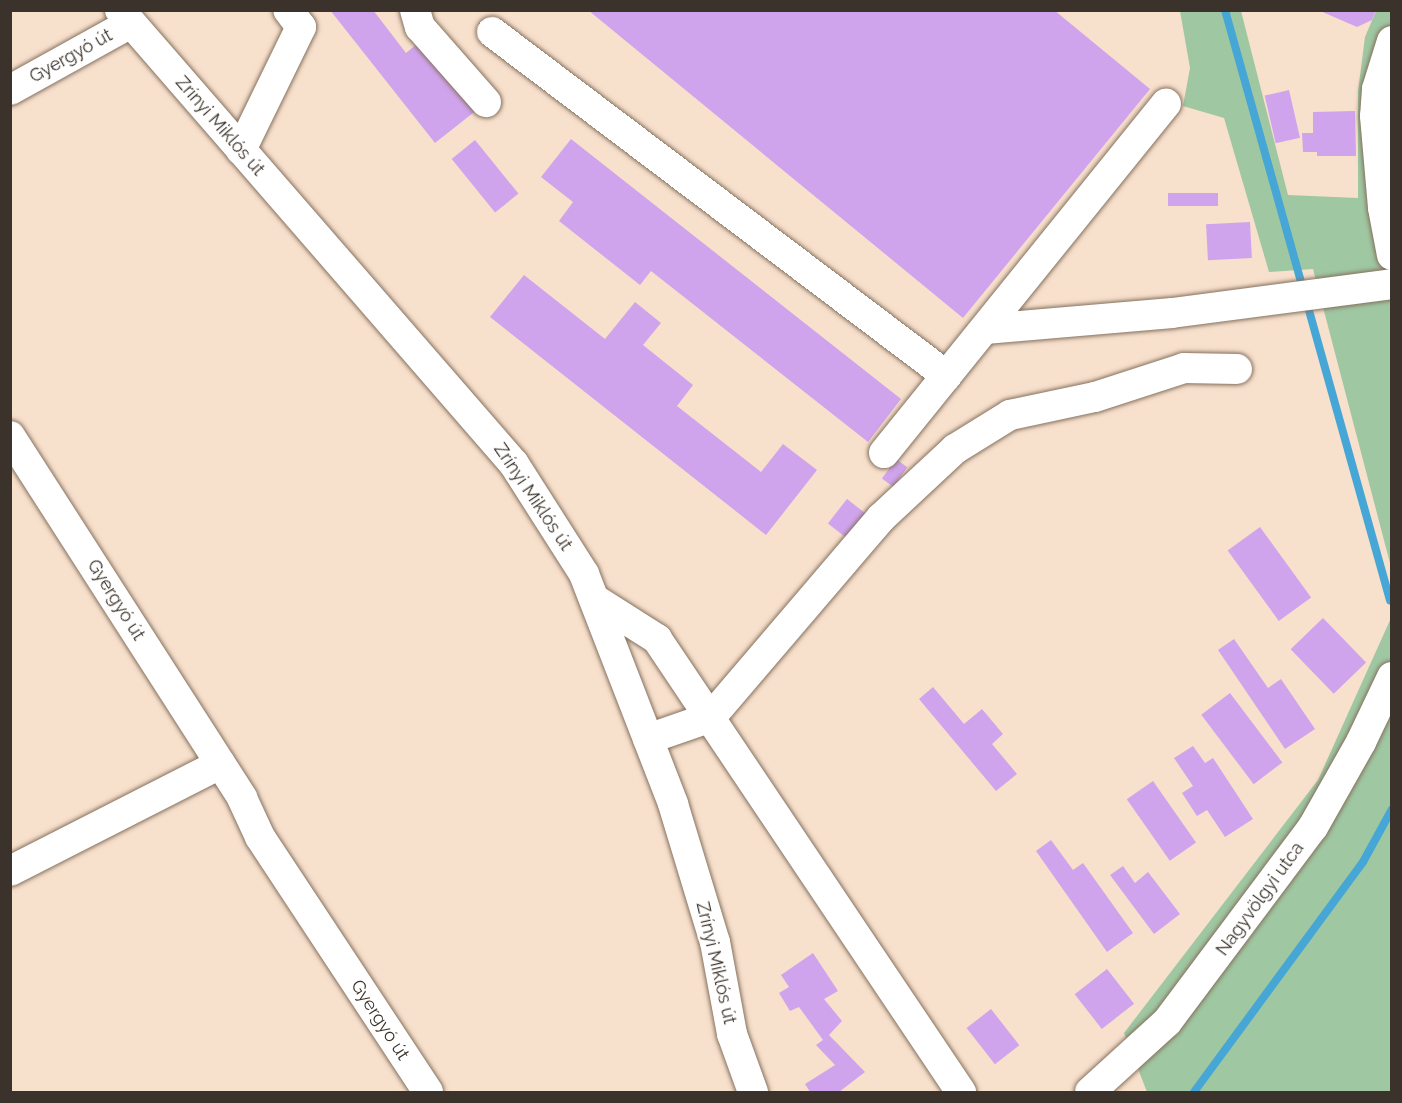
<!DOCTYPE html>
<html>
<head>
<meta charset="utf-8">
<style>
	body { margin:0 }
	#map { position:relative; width:1402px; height:1103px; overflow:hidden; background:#f7e0cc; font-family:Raleway,sans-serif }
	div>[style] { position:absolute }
	.green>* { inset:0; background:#9fc8a2 }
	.stream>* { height:8px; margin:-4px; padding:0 4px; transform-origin:4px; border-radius:4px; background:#46a6d5 }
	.building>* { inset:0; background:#d0a4ed; transform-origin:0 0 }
	.roads { filter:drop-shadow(0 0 2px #85715f) drop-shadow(0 0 2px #85715f) }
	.minor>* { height:30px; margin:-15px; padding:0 15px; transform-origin:15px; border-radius:15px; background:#fff }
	span { translate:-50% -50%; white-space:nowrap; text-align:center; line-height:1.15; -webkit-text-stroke:4.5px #fff; paint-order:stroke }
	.street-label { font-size:18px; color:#3b332b }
	.frame { position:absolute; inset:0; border:12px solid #3b332b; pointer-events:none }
</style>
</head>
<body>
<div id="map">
	<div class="green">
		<i style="clip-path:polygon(1180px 11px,1241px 11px,1288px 195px,1358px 198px,1358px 91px,1365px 37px,1376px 11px,1391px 11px,1391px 567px,1313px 269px,1269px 272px,1224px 118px,1183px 106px,1190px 68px)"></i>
		<i style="clip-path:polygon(1391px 618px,1391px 1092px,1147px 1092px,1124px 1033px,1318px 780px)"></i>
	</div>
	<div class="stream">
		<i style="left:1225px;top:10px;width:613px;rotate:74.38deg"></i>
		<i style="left:1194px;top:1092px;width:285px;rotate:-53.7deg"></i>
		<i style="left:1363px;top:862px;width:60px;rotate:-61.3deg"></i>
	</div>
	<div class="building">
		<i style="clip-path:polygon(330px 10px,373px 10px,406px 53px,422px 40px,478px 109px,435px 143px)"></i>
		<i style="clip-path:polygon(588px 10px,1054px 10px,1150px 89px,963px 318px)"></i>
		<i style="clip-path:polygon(1318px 10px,1376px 10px,1372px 20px,1357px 27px)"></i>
		<i style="left:1289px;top:90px;width:49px;height:25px;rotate:77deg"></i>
		<i style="clip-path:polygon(1355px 111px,1356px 156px,1317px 156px,1317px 152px,1303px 152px,1302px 133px,1313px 133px,1313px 112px)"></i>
		<i style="clip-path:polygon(571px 139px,901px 399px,868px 442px,651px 271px,640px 285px,559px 221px,573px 202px,541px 177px)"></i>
		<i style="left:475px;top:140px;width:69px;height:30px;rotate:51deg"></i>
		<i style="left:1218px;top:193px;width:13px;height:50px;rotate:90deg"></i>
		<i style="left:1250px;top:222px;width:36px;height:44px;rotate:87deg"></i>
		<i style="clip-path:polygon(524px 275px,605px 339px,635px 302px,661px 323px,643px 345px,693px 385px,677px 406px,761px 472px,783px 444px,817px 470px,766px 535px,490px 317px)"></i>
		<i style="left:896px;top:459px;width:14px;height:24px;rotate:36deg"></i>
		<i style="left:847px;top:499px;width:29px;height:31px;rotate:38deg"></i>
		<i style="left:1260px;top:527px;width:87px;height:40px;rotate:54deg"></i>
		<i style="left:1323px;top:618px;width:62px;height:45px;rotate:46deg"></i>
		<i style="clip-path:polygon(1234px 639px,1268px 688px,1281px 679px,1315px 729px,1285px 749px,1218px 650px)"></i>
		<i style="clip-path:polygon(933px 687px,964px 724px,982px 709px,1003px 734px,992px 744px,1017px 774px,996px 791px,919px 699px)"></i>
		<i style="left:1230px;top:693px;width:87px;height:36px;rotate:53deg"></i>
		<i style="clip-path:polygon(1193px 746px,1205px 763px,1213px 758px,1253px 819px,1225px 837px,1207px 810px,1197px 816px,1182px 793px,1193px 786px,1174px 758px)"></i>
		<i style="left:1153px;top:781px;width:75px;height:32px;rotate:55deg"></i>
		<i style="clip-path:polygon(1051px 840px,1073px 870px,1083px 863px,1133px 933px,1107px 952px,1036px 851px)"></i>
		<i style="clip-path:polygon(1123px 866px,1135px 883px,1148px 872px,1180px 914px,1154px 934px,1110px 875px)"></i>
		<i style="clip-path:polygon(813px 953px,838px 991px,824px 999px,842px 1021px,829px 1035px,865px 1072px,839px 1092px,810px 1092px,805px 1084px,835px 1065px,816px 1045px,823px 1040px,799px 1007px,790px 1011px,779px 993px,789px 987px,781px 975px)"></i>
		<i style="left:1107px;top:969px;width:44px;height:41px;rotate:52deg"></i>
		<i style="left:991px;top:1009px;width:46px;height:31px;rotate:52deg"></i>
	</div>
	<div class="roads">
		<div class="minor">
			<i style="left:120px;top:10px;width:601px;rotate:49.05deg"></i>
			<i style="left:514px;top:464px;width:130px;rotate:57.5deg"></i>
			<i style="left:584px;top:574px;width:247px;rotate:68.8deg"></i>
			<i style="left:673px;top:804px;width:144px;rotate:73.1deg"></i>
			<i style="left:715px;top:942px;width:94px;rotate:79.5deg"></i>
			<i style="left:732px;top:1034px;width:62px;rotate:70.1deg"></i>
			<i style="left:415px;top:10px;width:18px;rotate:74deg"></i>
			<i style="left:420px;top:27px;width:100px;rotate:48.7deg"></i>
			<i style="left:492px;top:32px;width:570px;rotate:37.09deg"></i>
			<i style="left:1392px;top:41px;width:50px;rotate:107.4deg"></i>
			<i style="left:1377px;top:89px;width:27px;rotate:94deg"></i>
			<i style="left:1375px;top:116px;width:92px;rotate:85deg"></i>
			<i style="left:1383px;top:208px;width:48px;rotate:79.2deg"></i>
			<i style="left:10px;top:90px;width:138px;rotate:-29deg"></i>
			<i style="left:241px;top:150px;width:137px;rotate:-64deg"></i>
			<i style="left:301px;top:27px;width:21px;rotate:-127deg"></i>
			<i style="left:985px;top:329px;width:188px;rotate:-4.9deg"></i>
			<i style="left:1172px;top:313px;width:222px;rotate:-7.5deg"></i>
			<i style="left:10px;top:436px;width:430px;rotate:57.3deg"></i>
			<i style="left:242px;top:798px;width:43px;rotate:65.2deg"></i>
			<i style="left:260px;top:837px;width:305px;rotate:56.6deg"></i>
			<i style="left:884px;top:453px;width:449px;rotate:-51.1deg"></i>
			<i style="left:594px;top:599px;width:75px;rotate:32.4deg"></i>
			<i style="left:657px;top:639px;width:546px;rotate:56.14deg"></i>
			<i style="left:648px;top:739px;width:67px;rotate:-19.2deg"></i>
			<i style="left:711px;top:717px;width:262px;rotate:-49.5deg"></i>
			<i style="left:881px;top:518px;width:101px;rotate:-43deg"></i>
			<i style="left:955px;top:449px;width:65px;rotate:-31.7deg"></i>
			<i style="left:1010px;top:415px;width:87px;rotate:-12deg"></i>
			<i style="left:1095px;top:397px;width:94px;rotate:-18deg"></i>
			<i style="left:1184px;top:368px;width:53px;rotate:1.1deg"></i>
			<i style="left:10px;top:871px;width:236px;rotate:-27deg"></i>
			<i style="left:1090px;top:1092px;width:104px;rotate:-42.3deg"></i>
			<i style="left:1167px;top:1022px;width:244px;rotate:-53.2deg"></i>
			<i style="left:1313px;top:827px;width:98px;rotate:-60.5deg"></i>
			<i style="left:1361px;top:742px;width:72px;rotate:-64.5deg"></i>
		</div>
	</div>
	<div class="street-label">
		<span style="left:71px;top:56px;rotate:-29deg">Gyergyó út</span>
		<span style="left:220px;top:126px;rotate:49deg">Zrínyi Miklós út</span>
		<span style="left:533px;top:497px;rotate:56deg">Zrínyi Miklós út</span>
		<span style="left:116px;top:600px;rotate:58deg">Gyergyó út</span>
		<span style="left:1260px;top:899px;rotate:-54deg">Nagyvölgyi utca</span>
		<span style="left:716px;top:963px;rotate:77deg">Zrínyi Miklós út</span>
		<span style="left:380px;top:1020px;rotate:57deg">Gyergyó út</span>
	</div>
	<div class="frame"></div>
</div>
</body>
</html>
